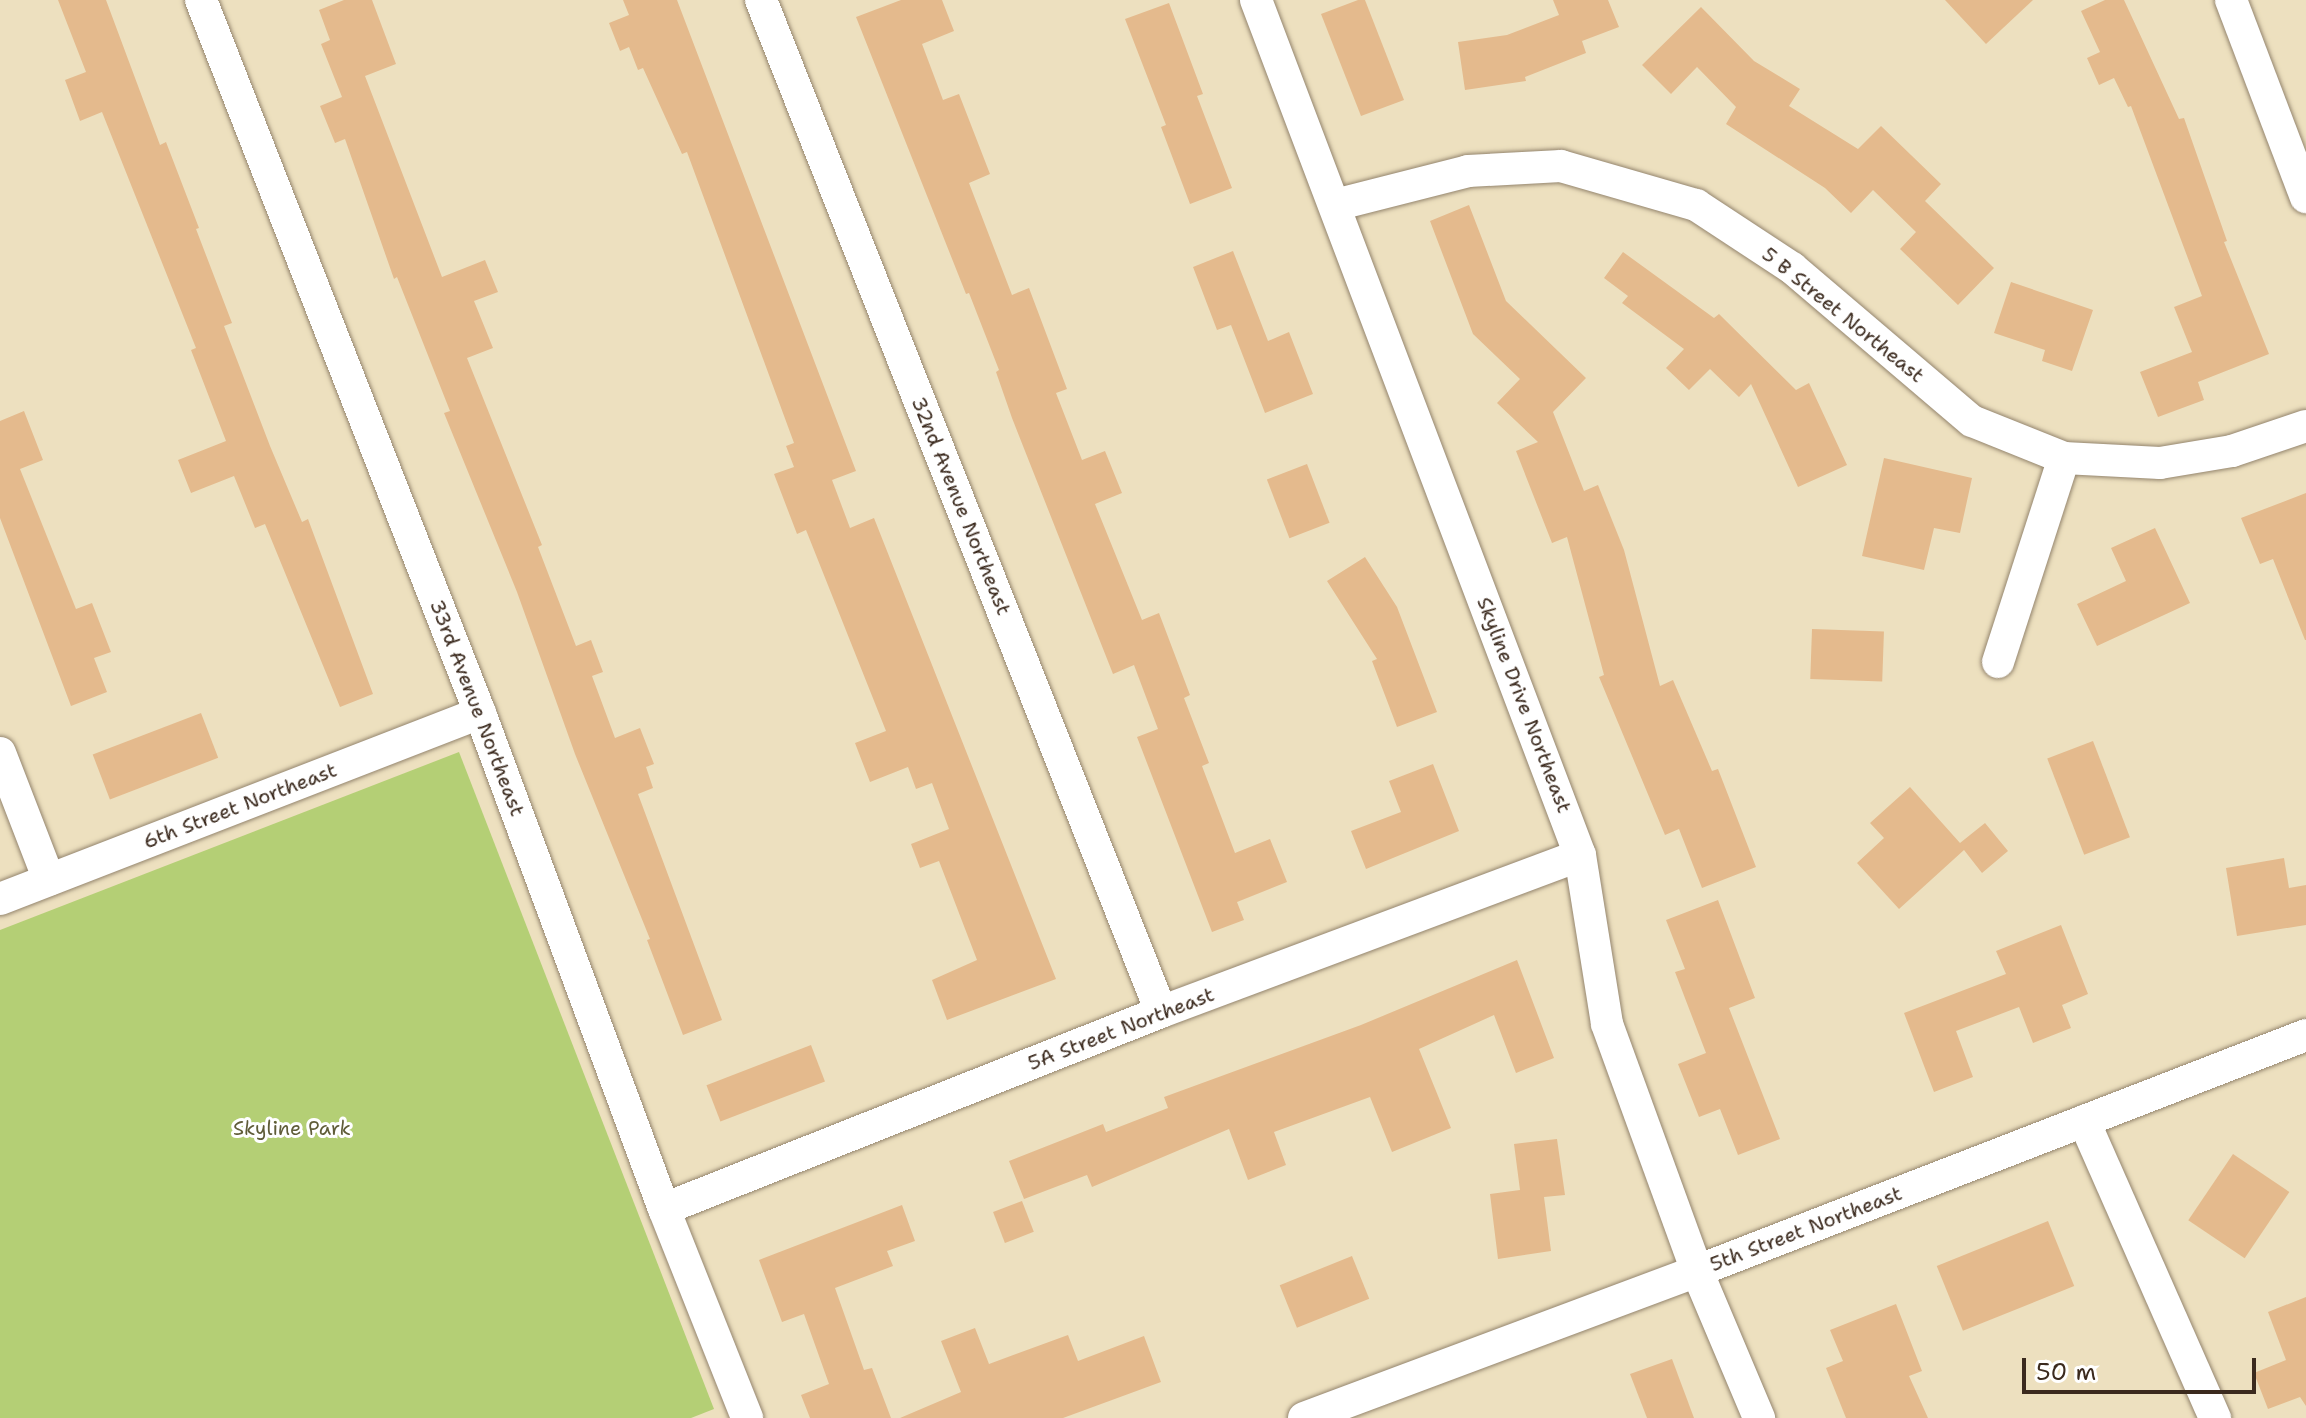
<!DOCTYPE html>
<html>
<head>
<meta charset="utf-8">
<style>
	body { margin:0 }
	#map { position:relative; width:2306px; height:1418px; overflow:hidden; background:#ede0bf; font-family:"Shantell Sans",sans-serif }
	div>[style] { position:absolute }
	.green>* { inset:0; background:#b4cf75 }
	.building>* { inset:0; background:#e4ba8d; transform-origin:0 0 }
	.roads { filter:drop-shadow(0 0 2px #94856e) drop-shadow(0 0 2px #94856e) }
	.minor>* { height:32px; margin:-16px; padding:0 16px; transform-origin:16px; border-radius:16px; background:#fff }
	span { translate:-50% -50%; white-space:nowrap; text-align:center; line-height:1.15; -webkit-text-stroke:6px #fff; paint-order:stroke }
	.street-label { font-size:20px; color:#3b2a1e }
	.park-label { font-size:20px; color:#5f5c38 }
	.scale { position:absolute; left:2022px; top:1358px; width:234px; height:36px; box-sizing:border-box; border:4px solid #3b2a1e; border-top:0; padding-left:10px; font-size:24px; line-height:28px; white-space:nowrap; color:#3b2a1e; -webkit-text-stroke:6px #fff; paint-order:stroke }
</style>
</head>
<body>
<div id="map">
	<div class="green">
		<i style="clip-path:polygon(459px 752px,714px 1409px,691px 1418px,0 1418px,0 930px)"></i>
	</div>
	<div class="building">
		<i style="clip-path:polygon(58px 0,106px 0,160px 145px,166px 142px,199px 228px,196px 229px,232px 323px,224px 326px,270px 446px,302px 522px,308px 519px,373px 694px,340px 707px,265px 524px,255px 528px,234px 476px,191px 493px,178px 460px,226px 441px,191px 350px,196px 348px,102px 112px,80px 121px,65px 80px,86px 72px)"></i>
		<i style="clip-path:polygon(344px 0,372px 0,396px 64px,365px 76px,442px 277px,485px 260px,498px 292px,474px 301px,493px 348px,467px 358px,542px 545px,538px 547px,576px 646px,591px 640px,603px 672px,592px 676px,615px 738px,640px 728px,654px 764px,646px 767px,653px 788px,638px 794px,722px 1020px,683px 1035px,647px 940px,650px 939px,575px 754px,517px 592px,444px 413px,450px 411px,397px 277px,394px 279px,345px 139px,335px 143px,320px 106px,342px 97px,321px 44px,330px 40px,319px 10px)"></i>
		<i style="clip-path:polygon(623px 0,677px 0,856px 471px,832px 480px,850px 528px,874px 518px,1056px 979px,947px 1020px,932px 980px,977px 960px,939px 861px,920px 868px,911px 844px,949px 829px,932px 783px,916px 789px,908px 767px,870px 782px,855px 743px,886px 731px,806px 530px,797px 534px,774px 474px,794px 467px,786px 446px,794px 443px,687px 152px,682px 154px,643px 68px,638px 70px,629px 47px,620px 51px,609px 23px,629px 15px)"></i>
		<i style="clip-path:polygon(901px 0,942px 0,954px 31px,922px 44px,943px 100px,959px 94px,990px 174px,969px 183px,1012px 295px,1029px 288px,1067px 389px,1056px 393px,1082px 460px,1105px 451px,1122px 493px,1095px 504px,1142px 620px,1159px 613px,1190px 695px,1184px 698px,1209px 763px,1202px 766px,1235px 853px,1270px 839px,1287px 882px,1237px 902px,1244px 920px,1212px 932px,1137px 737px,1158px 729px,1134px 665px,1113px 674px,1012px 418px,996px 372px,999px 370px,969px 293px,966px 294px,856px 17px)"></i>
		<i style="clip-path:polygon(1358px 0,1365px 0,1404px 100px,1361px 116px,1321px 14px)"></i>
		<i style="clip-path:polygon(1553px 0,1608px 0,1619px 27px,1582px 41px,1586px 53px,1525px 77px,1526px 81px,1465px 90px,1458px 42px,1507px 35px,1559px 15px)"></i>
		<i style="clip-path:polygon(1945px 0,2033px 0,1986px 44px)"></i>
		<i style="clip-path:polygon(2105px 0,2124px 0,2179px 119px,2184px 118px,2227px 241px,2224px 242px,2269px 354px,2198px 382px,2204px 400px,2158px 417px,2140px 372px,2192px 352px,2174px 307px,2202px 296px,2131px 106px,2128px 107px,2114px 78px,2099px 85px,2087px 58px,2100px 52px,2081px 11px)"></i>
		<i style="clip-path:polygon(1169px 3px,1203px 94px,1197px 96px,1232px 188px,1190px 204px,1161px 127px,1166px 125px,1125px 19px)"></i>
		<i style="clip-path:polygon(1701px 7px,1754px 61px,1800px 89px,1789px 106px,1858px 149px,1881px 126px,1941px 184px,1925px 201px,1994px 268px,1958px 305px,1900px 249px,1916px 232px,1873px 190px,1851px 213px,1825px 188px,1726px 124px,1736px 107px,1697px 67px,1671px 94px,1642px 65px)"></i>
		<i style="clip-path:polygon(1469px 205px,1506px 301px,1586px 378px,1553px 412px,1584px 491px,1598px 485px,1624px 550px,1660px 686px,1673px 680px,1712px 771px,1718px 769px,1756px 867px,1702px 888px,1679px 829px,1665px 835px,1599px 677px,1604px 675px,1567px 537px,1552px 543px,1516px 451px,1538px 442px,1497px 403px,1520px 379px,1473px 334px,1430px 221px)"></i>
		<i style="clip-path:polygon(1233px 251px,1268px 341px,1289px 332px,1313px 394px,1265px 413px,1231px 325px,1217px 330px,1193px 267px)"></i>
		<i style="clip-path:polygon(1623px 252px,1714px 318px,1719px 314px,1796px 390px,1809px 383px,1847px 465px,1798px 487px,1751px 384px,1739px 397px,1710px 369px,1689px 390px,1666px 368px,1684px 349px,1622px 303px,1628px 296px,1604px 278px)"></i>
		<i style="clip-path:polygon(2011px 282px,2093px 310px,2072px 371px,2042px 361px,2045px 350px,1994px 333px)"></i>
		<i style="clip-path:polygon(24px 411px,43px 460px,20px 469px,76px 609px,92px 603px,111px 652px,94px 658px,107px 692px,71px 706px,0 518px,0 421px)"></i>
		<i style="clip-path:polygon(1884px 458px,1972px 478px,1960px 533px,1934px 528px,1924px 570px,1862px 556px)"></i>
		<i style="left:1307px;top:464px;width:63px;height:43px;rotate:69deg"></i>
		<i style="clip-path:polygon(2306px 493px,2306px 640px,2305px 640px,2273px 559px,2260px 564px,2241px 518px)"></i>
		<i style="clip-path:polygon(2155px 528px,2190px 603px,2097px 646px,2077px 604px,2126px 581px,2111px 548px)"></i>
		<i style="clip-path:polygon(1365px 557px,1397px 607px,1437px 712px,1397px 727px,1372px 661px,1377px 659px,1327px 581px)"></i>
		<i style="left:1812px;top:629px;width:72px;height:50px;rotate:2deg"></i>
		<i style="left:201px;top:713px;width:48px;height:116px;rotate:69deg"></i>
		<i style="left:2093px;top:741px;width:103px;height:49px;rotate:69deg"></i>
		<i style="clip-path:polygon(1433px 764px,1459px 831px,1366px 869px,1351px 831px,1401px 812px,1389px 781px)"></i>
		<i style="clip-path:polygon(1910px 787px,1960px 843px,1985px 823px,2008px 851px,1982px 873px,1964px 850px,1899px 909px,1857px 863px,1884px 838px,1870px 823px)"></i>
		<i style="clip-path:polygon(2284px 858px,2289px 888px,2306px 885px,2306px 925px,2237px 936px,2226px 868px)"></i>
		<i style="clip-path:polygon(1718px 900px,1755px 998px,1729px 1008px,1780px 1139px,1738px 1155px,1720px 1109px,1699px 1117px,1678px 1064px,1706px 1053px,1675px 972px,1685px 969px,1666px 920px)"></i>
		<i style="clip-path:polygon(2061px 925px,2088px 994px,2062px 1005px,2071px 1028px,2033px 1043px,2019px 1007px,1956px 1031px,1973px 1077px,1934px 1092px,1904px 1013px,2006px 974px,1996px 951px)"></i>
		<i style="clip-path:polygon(1517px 960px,1554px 1058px,1516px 1073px,1494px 1015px,1419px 1049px,1451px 1128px,1392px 1152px,1370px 1097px,1274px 1132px,1286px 1165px,1248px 1180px,1229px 1129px,1092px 1187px,1087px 1175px,1024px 1199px,1009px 1161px,1103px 1124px,1106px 1132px,1168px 1108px,1164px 1097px,1361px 1025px)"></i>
		<i style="left:811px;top:1045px;width:39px;height:112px;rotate:69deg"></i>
		<i style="clip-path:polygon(1557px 1139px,1565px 1195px,1544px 1197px,1551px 1251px,1498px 1259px,1490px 1194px,1520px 1190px,1514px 1144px)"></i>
		<i style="left:2233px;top:1154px;width:68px;height:80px;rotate:34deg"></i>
		<i style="left:1022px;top:1201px;width:33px;height:31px;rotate:69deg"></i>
		<i style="clip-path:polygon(902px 1205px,915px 1241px,887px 1251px,893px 1266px,835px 1288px,864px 1370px,872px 1368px,891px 1418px,810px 1418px,801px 1395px,829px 1384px,804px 1314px,782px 1322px,759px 1260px)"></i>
		<i style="left:2048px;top:1221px;width:70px;height:120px;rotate:68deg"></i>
		<i style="left:1352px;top:1256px;width:46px;height:78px;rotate:68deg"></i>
		<i style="clip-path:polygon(2306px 1297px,2306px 1406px,2300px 1397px,2268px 1409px,2254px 1373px,2286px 1360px,2268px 1312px)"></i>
		<i style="clip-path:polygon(1896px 1304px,1922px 1371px,1909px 1376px,1928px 1418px,1846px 1418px,1826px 1368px,1843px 1361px,1830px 1330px)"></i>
		<i style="clip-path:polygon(975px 1328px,989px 1364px,1068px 1335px,1078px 1361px,1144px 1336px,1161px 1382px,1063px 1418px,900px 1418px,961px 1392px,941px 1341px)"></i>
		<i style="clip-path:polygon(1672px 1359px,1694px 1418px,1647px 1418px,1630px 1374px)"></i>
	</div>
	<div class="roads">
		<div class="minor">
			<i style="left:201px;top:0;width:766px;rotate:68.63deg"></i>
			<i style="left:480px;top:713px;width:529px;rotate:69.65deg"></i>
			<i style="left:664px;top:1209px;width:225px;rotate:68.3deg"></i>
			<i style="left:761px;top:0;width:1088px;rotate:68.43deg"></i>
			<i style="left:1256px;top:0;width:914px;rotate:69.25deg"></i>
			<i style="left:1580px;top:855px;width:171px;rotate:80.9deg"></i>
			<i style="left:1607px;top:1024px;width:263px;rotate:70deg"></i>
			<i style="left:1697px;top:1271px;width:160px;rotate:67.1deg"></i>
			<i style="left:2231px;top:0;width:211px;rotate:69.2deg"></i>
			<i style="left:1335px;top:205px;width:137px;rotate:-14.3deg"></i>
			<i style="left:1468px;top:171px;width:93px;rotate:-3.1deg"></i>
			<i style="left:1561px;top:166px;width:141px;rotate:16.1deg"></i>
			<i style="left:1696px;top:205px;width:115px;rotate:33.3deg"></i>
			<i style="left:1792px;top:268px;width:236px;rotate:40.4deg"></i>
			<i style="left:1972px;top:421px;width:99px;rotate:21.9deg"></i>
			<i style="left:2064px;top:458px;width:96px;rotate:3deg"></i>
			<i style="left:2160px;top:463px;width:73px;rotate:-9.5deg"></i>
			<i style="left:2232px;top:451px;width:78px;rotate:-18.7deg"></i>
			<i style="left:1998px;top:662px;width:214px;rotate:-72.1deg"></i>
			<i style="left:0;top:753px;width:136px;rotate:68.9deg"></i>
			<i style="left:0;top:899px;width:515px;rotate:-21.18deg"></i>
			<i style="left:2084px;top:1121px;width:325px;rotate:66.2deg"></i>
			<i style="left:664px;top:1209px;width:535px;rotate:-21.62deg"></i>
			<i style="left:1161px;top:1012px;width:447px;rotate:-20.5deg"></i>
			<i style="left:1304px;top:1418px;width:420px;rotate:-20.5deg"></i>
			<i style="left:1697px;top:1271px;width:653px;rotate:-21.18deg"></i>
		</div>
	</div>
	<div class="street-label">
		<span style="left:1843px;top:315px;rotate:39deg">5 B Street Northeast</span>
		<span style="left:961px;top:506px;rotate:68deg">32nd Avenue Northeast</span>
		<span style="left:1524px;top:705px;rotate:69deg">Skyline Drive Northeast</span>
		<span style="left:477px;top:708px;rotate:69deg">33rd Avenue Northeast</span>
		<span style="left:240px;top:806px;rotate:-21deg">6th Street Northeast</span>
		<span style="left:1121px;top:1029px;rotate:-21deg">5A Street Northeast</span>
		<span style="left:1806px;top:1229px;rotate:-21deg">5th Street Northeast</span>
	</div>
	<div class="park-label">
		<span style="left:292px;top:1128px">Skyline Park</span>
	</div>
	<div class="scale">50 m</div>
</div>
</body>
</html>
